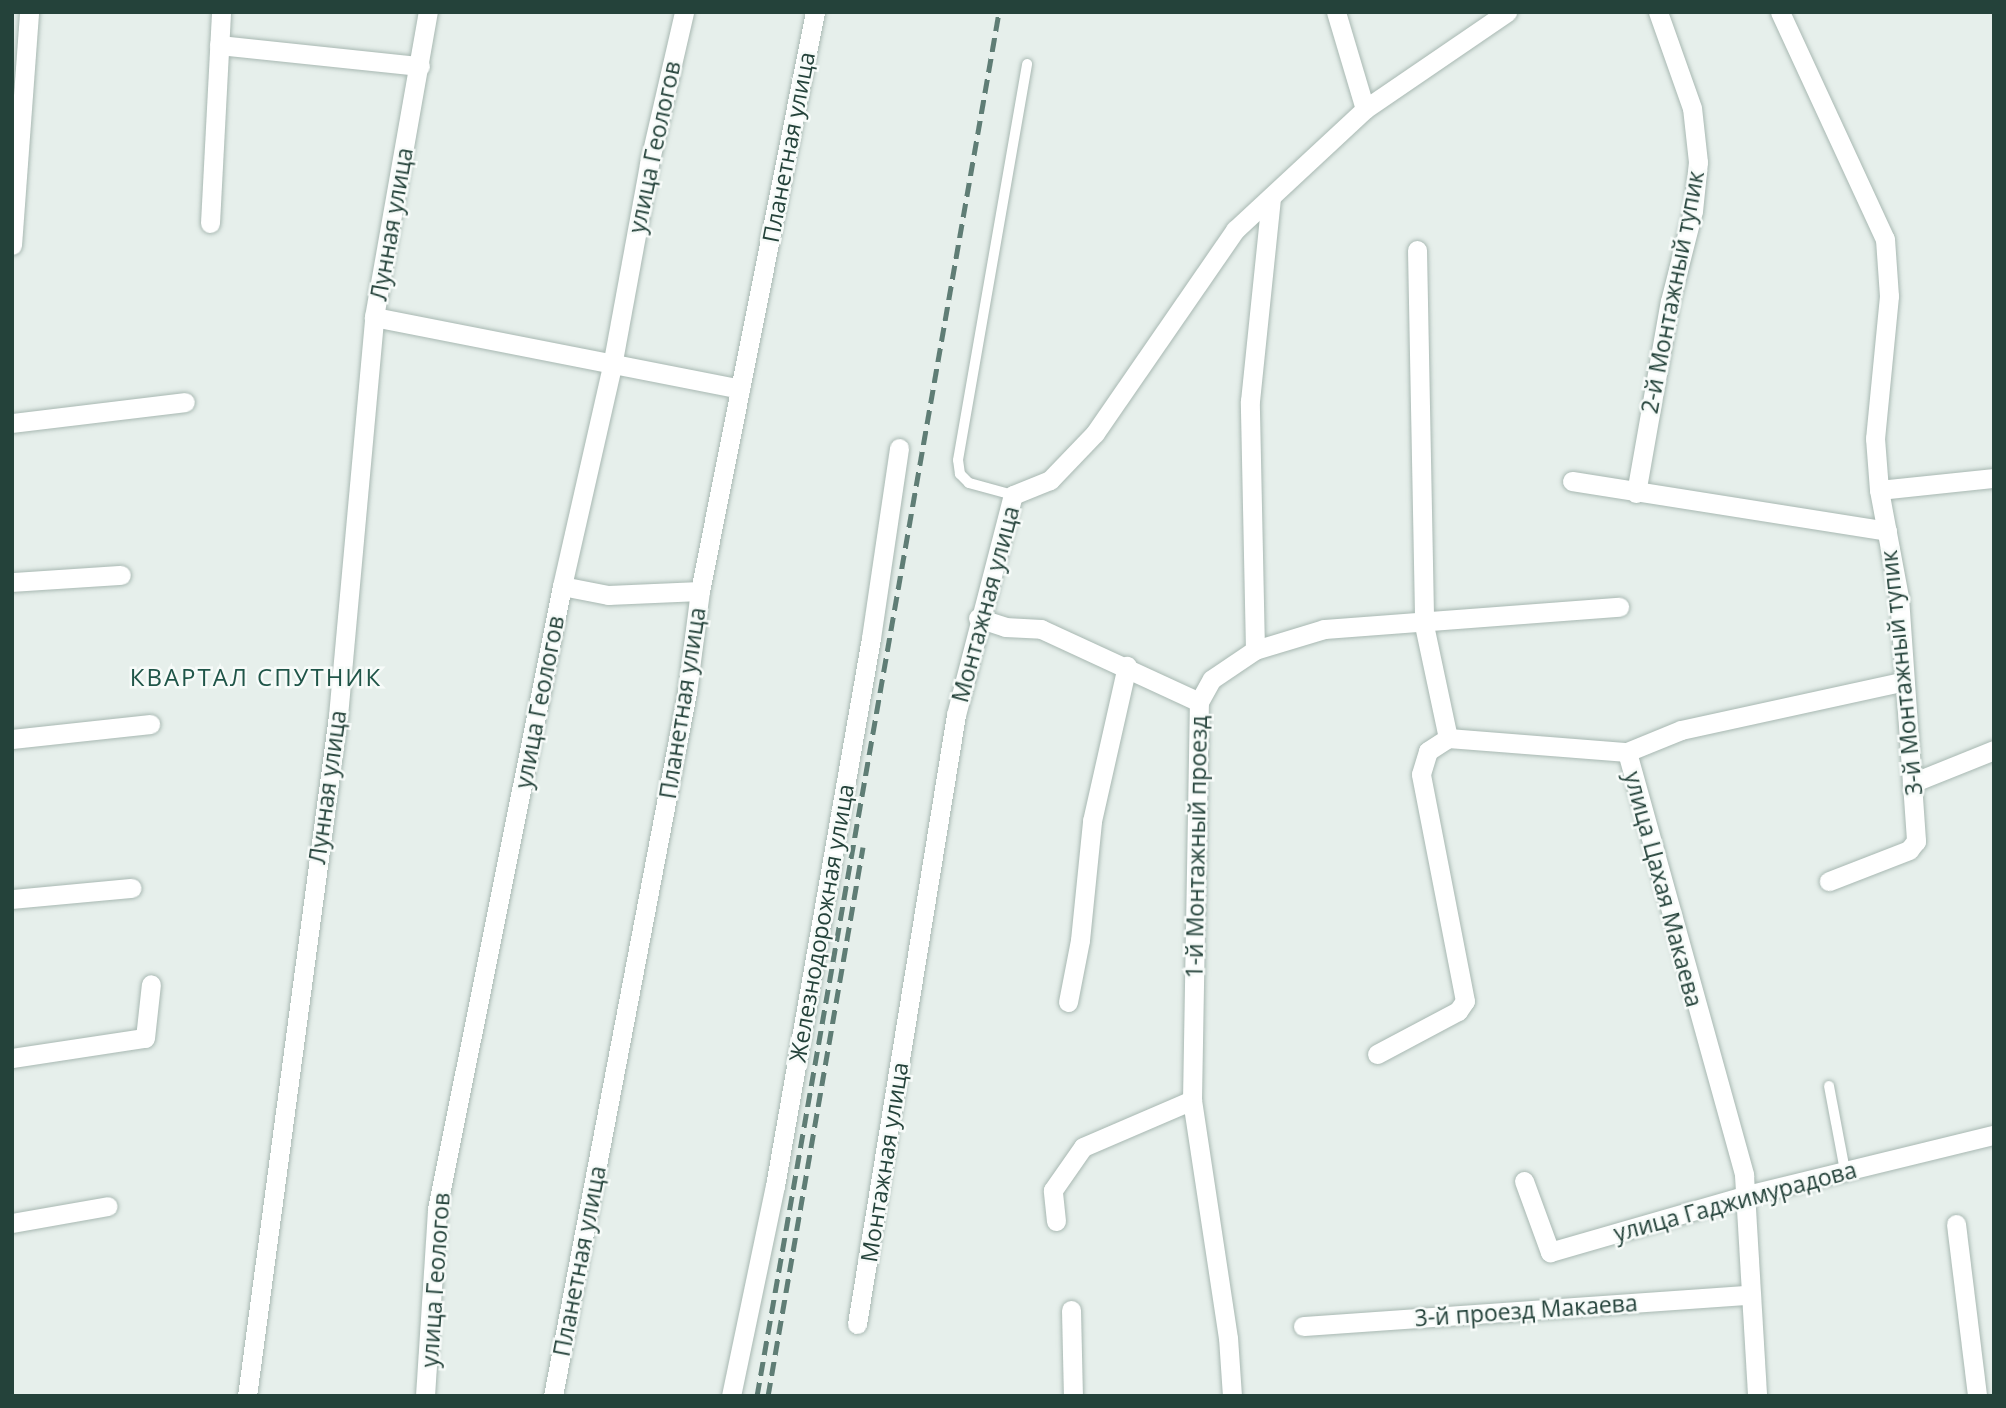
<!DOCTYPE html>
<html>
<head>
<meta charset="utf-8">
<style>
	body { margin:0 }
	#map { position:relative; width:2006px; height:1408px; overflow:hidden; background:#e6efeb; font-family:"Open Sans",sans-serif }
	div>[style] { position:absolute }
	.roads { filter:drop-shadow(0 0 2px #a8b8b2) drop-shadow(0 0 2px #a8b8b2) }
	.lane>* { height:10px; margin:-5px; padding:0 5px; transform-origin:5px; border-radius:5px; background:#fff }
	.street>* { height:19px; margin:-9.5px; padding:0 9.5px; transform-origin:9.5px; border-radius:9.5px; background:#fff }
	.rail>* { height:5px; margin-top:-2.5px; transform-origin:0; background:repeating-linear-gradient(90deg,#5f7d75 0 14px,transparent 0 21px) }
	span { translate:-50% -50%; white-space:nowrap; text-align:center; line-height:1.15; -webkit-text-stroke:5px #f7fbf9; paint-order:stroke }
	.street-label { font-size:23px; color:#24423a }
	.neighbourhood-label { font-size:24px; color:#1f5548; letter-spacing:2px }
	.frame { position:absolute; inset:0; border:14px solid #24423a; pointer-events:none }
</style>
</head>
<body>
<div id="map">
	<div class="roads">
		<div class="lane">
			<i style="left:1013px;top:495px;width:46px;rotate:-164.7deg"></i>
			<i style="left:969px;top:483px;width:13px;rotate:-135deg"></i>
			<i style="left:960px;top:474px;width:14px;rotate:-98deg"></i>
			<i style="left:958px;top:460px;width:402px;rotate:-80.1deg"></i>
			<i style="left:1829px;top:1086px;width:86px;rotate:79.3deg"></i>
		</div>
		<div class="street">
			<i style="left:1336px;top:12px;width:101px;rotate:73.4deg"></i>
			<i style="left:1780px;top:12px;width:250px;rotate:65.2deg"></i>
			<i style="left:1885px;top:239px;width:57px;rotate:86deg"></i>
			<i style="left:1889px;top:296px;width:143px;rotate:95.6deg"></i>
			<i style="left:1875px;top:438px;width:52px;rotate:85.6deg"></i>
			<i style="left:1879px;top:490px;width:109px;rotate:79.4deg"></i>
			<i style="left:1899px;top:597px;width:245px;rotate:86deg"></i>
			<i style="left:1916px;top:841px;width:11px;rotate:128deg"></i>
			<i style="left:1909px;top:850px;width:86px;rotate:158.8deg"></i>
			<i style="left:219px;top:45px;width:202px;rotate:6deg"></i>
			<i style="left:210px;top:223px;width:211px;rotate:-87deg"></i>
			<i style="left:12px;top:245px;width:234px;rotate:-85.8deg"></i>
			<i style="left:1417px;top:250px;width:375px;rotate:88.9deg"></i>
			<i style="left:1424px;top:625px;width:116px;rotate:78deg"></i>
			<i style="left:1448px;top:738px;width:180px;rotate:4.5deg"></i>
			<i style="left:1627px;top:752px;width:439px;rotate:74.5deg"></i>
			<i style="left:1744px;top:1175px;width:221px;rotate:86.6deg"></i>
			<i style="left:374px;top:317px;width:373px;rotate:11.1deg"></i>
			<i style="left:12px;top:423px;width:174px;rotate:-6.9deg"></i>
			<i style="left:1572px;top:481px;width:319px;rotate:9deg"></i>
			<i style="left:1879px;top:490px;width:116px;rotate:-6deg"></i>
			<i style="left:1636px;top:493px;width:195px;rotate:-80deg"></i>
			<i style="left:1670px;top:301px;width:93px;rotate:-75.7deg"></i>
			<i style="left:1693px;top:211px;width:49px;rotate:-84.2deg"></i>
			<i style="left:1698px;top:162px;width:54px;rotate:-96.3deg"></i>
			<i style="left:1692px;top:108px;width:102px;rotate:-109.5deg"></i>
			<i style="left:12px;top:582px;width:109px;rotate:-3.7deg"></i>
			<i style="left:562px;top:586px;width:47px;rotate:11.1deg"></i>
			<i style="left:608px;top:595px;width:92px;rotate:-2.5deg"></i>
			<i style="left:978px;top:618px;width:28px;rotate:18deg"></i>
			<i style="left:1005px;top:627px;width:36px;rotate:3deg"></i>
			<i style="left:1041px;top:629px;width:174px;rotate:24.8deg"></i>
			<i style="left:1255px;top:650px;width:72px;rotate:-16.9deg"></i>
			<i style="left:1324px;top:629px;width:296px;rotate:-4.3deg"></i>
			<i style="left:12px;top:739px;width:139px;rotate:-6.2deg"></i>
			<i style="left:1627px;top:752px;width:58px;rotate:-22.2deg"></i>
			<i style="left:1681px;top:730px;width:226px;rotate:-12.3deg"></i>
			<i style="left:1912px;top:783px;width:88px;rotate:-21.9deg"></i>
			<i style="left:12px;top:899px;width:120px;rotate:-5.3deg"></i>
			<i style="left:1068px;top:1002px;width:63px;rotate:-79deg"></i>
			<i style="left:1080px;top:940px;width:120px;rotate:-84.2deg"></i>
			<i style="left:1092px;top:821px;width:159px;rotate:-77.3deg"></i>
			<i style="left:1377px;top:1054px;width:92px;rotate:-28deg"></i>
			<i style="left:1458px;top:1011px;width:12px;rotate:-55deg"></i>
			<i style="left:1465px;top:1001px;width:231px;rotate:-101deg"></i>
			<i style="left:1421px;top:774px;width:24px;rotate:-73deg"></i>
			<i style="left:1428px;top:751px;width:24px;rotate:-33deg"></i>
			<i style="left:12px;top:1058px;width:134px;rotate:-8.6deg"></i>
			<i style="left:145px;top:1038px;width:54px;rotate:-83.7deg"></i>
			<i style="left:1524px;top:1181px;width:76px;rotate:69.9deg"></i>
			<i style="left:1550px;top:1252px;width:205px;rotate:-16.1deg"></i>
			<i style="left:1747px;top:1195px;width:254px;rotate:-13.7deg"></i>
			<i style="left:1056px;top:1221px;width:31px;rotate:-96deg"></i>
			<i style="left:1053px;top:1190px;width:52px;rotate:-55.1deg"></i>
			<i style="left:1083px;top:1147px;width:119px;rotate:-23.3deg"></i>
			<i style="left:12px;top:1223px;width:97px;rotate:-10deg"></i>
			<i style="left:1956px;top:1224px;width:173px;rotate:83deg"></i>
			<i style="left:1071px;top:1310px;width:86px;rotate:88.7deg"></i>
			<i style="left:857px;top:1324px;width:617px;rotate:-80.77deg"></i>
			<i style="left:956px;top:715px;width:227px;rotate:-75.5deg"></i>
			<i style="left:1013px;top:495px;width:40px;rotate:-22deg"></i>
			<i style="left:1050px;top:480px;width:65px;rotate:-46.2deg"></i>
			<i style="left:1095px;top:433px;width:247px;rotate:-55.4deg"></i>
			<i style="left:1235px;top:230px;width:178px;rotate:-42.9deg"></i>
			<i style="left:1365px;top:109px;width:172px;rotate:-34.3deg"></i>
			<i style="left:1303px;top:1326px;width:448px;rotate:-4deg"></i>
			<i style="left:247px;top:1396px;width:686px;rotate:-82.38deg"></i>
			<i style="left:338px;top:716px;width:401px;rotate:-84.8deg"></i>
			<i style="left:374px;top:317px;width:310px;rotate:-80deg"></i>
			<i style="left:425px;top:1396px;width:187px;rotate:-86.3deg"></i>
			<i style="left:437px;top:1209px;width:635px;rotate:-78.65deg"></i>
			<i style="left:562px;top:586px;width:226px;rotate:-77.2deg"></i>
			<i style="left:612px;top:366px;width:205px;rotate:-79.6deg"></i>
			<i style="left:649px;top:164px;width:156px;rotate:-77deg"></i>
			<i style="left:553px;top:1396px;width:717px;rotate:-79.22deg"></i>
			<i style="left:687px;top:692px;width:102px;rotate:-82.7deg"></i>
			<i style="left:700px;top:591px;width:590px;rotate:-78.77deg"></i>
			<i style="left:731px;top:1396px;width:215px;rotate:-78.2deg"></i>
			<i style="left:775px;top:1186px;width:556px;rotate:-80.06deg"></i>
			<i style="left:871px;top:638px;width:192px;rotate:-81.6deg"></i>
			<i style="left:1232px;top:1396px;width:58px;rotate:-93.9deg"></i>
			<i style="left:1228px;top:1338px;width:241px;rotate:-98.6deg"></i>
			<i style="left:1192px;top:1100px;width:398px;rotate:-89deg"></i>
			<i style="left:1199px;top:702px;width:26px;rotate:-61deg"></i>
			<i style="left:1212px;top:679px;width:52px;rotate:-34deg"></i>
			<i style="left:1255px;top:650px;width:249px;rotate:-91.2deg"></i>
			<i style="left:1250px;top:401px;width:203px;rotate:-84.1deg"></i>
		</div>
	</div>
	<div class="rail">
		<i style="left:757px;top:1396px;width:1405px;rotate:-80.08deg"></i>
		<i style="left:768px;top:1396px;width:557px;rotate:-80.18deg"></i>
	</div>
	<div class="street-label">
		<span style="left:654px;top:147px;rotate:-78deg">улица Геологов</span>
		<span style="left:788px;top:147px;rotate:-79deg">Планетная улица</span>
		<span style="left:391px;top:224px;rotate:-80deg">Лунная улица</span>
		<span style="left:1672px;top:292px;rotate:-79deg">2-й Монтажный тупик</span>
		<span style="left:985px;top:604px;rotate:-75deg">Монтажная улица</span>
		<span style="left:1901px;top:673px;rotate:-96deg">3-й Монтажный тупик</span>
		<span style="left:539px;top:702px;rotate:-79deg">улица Геологов</span>
		<span style="left:682px;top:703px;rotate:-81deg">Планетная улица</span>
		<span style="left:327px;top:787px;rotate:-82deg">Лунная улица</span>
		<span style="left:1196px;top:847px;rotate:-89deg">1-й Монтажный проезд</span>
		<span style="left:1664px;top:889px;rotate:75deg">улица Цахая Макаева</span>
		<span style="left:821px;top:923px;rotate:-80deg">Железнодорожная улица</span>
		<span style="left:884px;top:1162px;rotate:-81deg">Монтажная улица</span>
		<span style="left:1735px;top:1201px;rotate:-15deg">улица Гаджимурадова</span>
		<span style="left:579px;top:1261px;rotate:-79deg">Планетная улица</span>
		<span style="left:435px;top:1280px;rotate:-86deg">улица Геологов</span>
		<span style="left:1526px;top:1310px;rotate:-4deg">3-й проезд Макаева</span>
	</div>
	<div class="neighbourhood-label">
		<span style="left:256px;top:677px">КВАРТАЛ СПУТНИК</span>
	</div>
	<div class="frame"></div>
</div>
</body>
</html>
